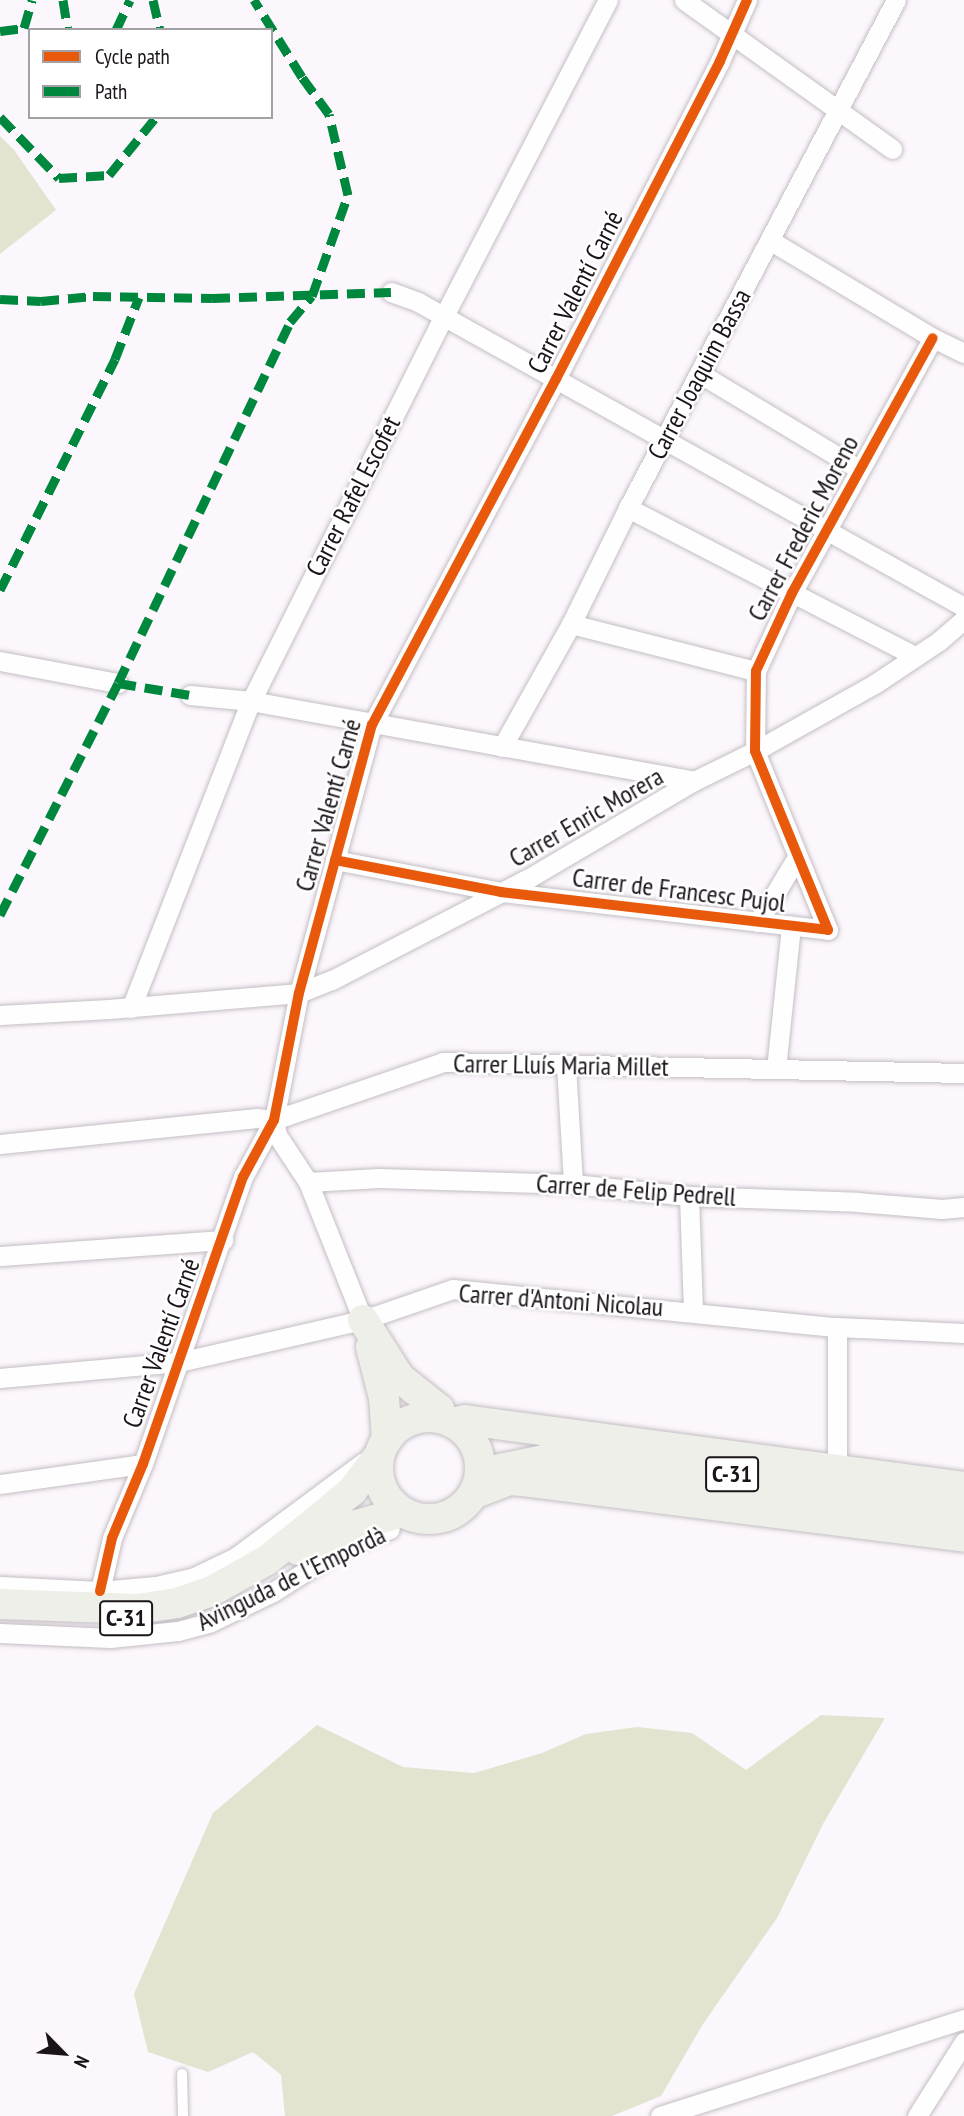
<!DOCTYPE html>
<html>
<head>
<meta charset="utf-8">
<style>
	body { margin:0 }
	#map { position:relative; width:964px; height:2116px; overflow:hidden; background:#fcf7fc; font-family:"PT Sans Narrow",sans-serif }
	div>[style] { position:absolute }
	.green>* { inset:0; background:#e3e3d0 }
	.roads { filter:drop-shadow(0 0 2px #c3bec3) drop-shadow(0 0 2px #c3bec3) }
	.lane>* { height:10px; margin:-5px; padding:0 5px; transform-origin:5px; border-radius:5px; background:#fffeff }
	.street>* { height:19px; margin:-9.5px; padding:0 9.5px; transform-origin:9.5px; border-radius:9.5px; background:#fffeff }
	.primary>* { height:30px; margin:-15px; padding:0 15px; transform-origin:15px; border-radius:15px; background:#eeefe8 }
	.primary>.ring { margin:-15px; padding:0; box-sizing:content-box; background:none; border:30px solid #eeefe8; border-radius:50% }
	.quiet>* { height:9px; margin-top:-4.5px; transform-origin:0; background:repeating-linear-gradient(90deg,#00873e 0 18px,transparent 0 27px) }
	.cycleway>* { height:10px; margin:-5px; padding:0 5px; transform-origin:5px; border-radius:5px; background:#e8590c }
	span { translate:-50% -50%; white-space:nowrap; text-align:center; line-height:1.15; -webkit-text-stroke:5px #fff; paint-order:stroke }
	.shield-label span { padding:2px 5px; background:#fff; border:2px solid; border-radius:5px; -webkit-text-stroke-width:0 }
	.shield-label { font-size:24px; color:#1a141a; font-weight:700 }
	.street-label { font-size:26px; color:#1a141a }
	.legend { position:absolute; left:28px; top:28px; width:245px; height:91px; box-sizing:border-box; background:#fff; border:2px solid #a3a1a3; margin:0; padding:9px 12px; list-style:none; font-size:21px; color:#1a141a }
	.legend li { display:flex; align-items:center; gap:14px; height:35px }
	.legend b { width:35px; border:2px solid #a3a1a3 }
	.north { position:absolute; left:28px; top:2018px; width:70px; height:70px; -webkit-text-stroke:5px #fff; paint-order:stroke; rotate:115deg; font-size:19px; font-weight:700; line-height:28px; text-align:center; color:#1a141a }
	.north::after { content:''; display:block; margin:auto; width:24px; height:32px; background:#1a141a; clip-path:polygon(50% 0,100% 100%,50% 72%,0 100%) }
</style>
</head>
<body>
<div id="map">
	<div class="green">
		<i style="clip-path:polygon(0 136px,14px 150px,56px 210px,0 254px)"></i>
		<i style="clip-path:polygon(821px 1715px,885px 1718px,823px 1824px,777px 1918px,703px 2024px,661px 2096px,612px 2116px,285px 2116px,281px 2075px,253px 2052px,208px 2072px,148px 2052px,134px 1994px,213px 1813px,317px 1725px,403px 1767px,474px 1773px,542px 1753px,586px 1734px,637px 1727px,692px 1733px,746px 1770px)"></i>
	</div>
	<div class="roads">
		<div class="lane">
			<i style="left:182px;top:2074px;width:42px;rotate:88.6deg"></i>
		</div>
		<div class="street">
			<i style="left:684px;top:0;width:256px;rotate:35.6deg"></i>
			<i style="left:771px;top:241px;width:189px;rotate:30.9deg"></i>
			<i style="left:933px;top:338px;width:34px;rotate:26deg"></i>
			<i style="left:391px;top:292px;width:29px;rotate:20deg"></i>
			<i style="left:418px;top:302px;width:625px;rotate:29.19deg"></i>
			<i style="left:699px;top:373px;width:187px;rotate:31deg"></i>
			<i style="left:628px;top:508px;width:323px;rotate:27.3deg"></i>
			<i style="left:571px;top:624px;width:191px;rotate:14.3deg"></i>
			<i style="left:0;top:661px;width:120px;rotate:10.6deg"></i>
			<i style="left:190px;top:695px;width:61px;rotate:5.6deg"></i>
			<i style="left:251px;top:701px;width:450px;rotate:10.2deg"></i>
			<i style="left:502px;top:747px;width:141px;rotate:-60.7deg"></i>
			<i style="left:571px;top:624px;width:129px;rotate:-63.8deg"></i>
			<i style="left:628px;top:508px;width:574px;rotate:-62.19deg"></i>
			<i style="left:335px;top:860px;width:169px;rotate:10.9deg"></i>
			<i style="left:501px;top:892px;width:329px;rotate:6.6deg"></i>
			<i style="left:828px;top:930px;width:193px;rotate:-112.2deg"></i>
			<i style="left:755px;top:751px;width:80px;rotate:-89.3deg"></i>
			<i style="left:756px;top:671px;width:86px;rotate:-65.2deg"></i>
			<i style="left:792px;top:593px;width:291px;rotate:-61.1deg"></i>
			<i style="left:758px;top:922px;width:76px;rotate:-59deg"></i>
			<i style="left:131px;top:1008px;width:330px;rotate:-68.7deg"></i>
			<i style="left:251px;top:701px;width:431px;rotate:-63.4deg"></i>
			<i style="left:444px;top:316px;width:356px;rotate:-62.6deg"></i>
			<i style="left:0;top:1015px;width:109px;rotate:-3.2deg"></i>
			<i style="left:109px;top:1009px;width:191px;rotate:-4.8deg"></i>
			<i style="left:299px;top:993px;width:35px;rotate:-22deg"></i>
			<i style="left:332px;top:980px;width:222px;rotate:-27.4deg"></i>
			<i style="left:529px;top:878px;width:191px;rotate:-30.5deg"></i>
			<i style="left:694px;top:781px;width:68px;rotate:-26.2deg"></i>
			<i style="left:755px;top:751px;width:139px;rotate:-29.3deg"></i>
			<i style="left:876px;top:683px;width:76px;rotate:-33.7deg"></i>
			<i style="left:939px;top:641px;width:33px;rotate:-41deg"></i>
			<i style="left:566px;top:1065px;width:119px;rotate:86.6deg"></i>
			<i style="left:776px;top:1069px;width:144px;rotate:-84deg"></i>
			<i style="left:274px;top:1120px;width:15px;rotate:79deg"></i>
			<i style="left:277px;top:1135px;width:56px;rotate:56.6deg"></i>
			<i style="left:308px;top:1182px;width:149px;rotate:68.3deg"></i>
			<i style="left:0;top:1144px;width:258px;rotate:-5.8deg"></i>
			<i style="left:257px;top:1118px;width:17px;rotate:7deg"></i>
			<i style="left:274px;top:1120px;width:179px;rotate:-18.9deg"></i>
			<i style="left:443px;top:1062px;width:521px;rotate:1.21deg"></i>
			<i style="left:308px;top:1182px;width:71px;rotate:-3.2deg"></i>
			<i style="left:379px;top:1178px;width:194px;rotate:1.8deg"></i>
			<i style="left:573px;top:1184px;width:117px;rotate:5.9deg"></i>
			<i style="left:689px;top:1196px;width:168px;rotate:2deg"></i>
			<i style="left:857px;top:1202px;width:85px;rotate:4.7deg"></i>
			<i style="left:942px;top:1209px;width:22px;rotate:-5deg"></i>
			<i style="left:689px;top:1196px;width:115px;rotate:88deg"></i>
			<i style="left:0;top:1256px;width:224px;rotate:-4.1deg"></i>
			<i style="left:837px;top:1327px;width:142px;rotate:90deg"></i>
			<i style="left:0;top:1378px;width:180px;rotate:-5.1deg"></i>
			<i style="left:179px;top:1362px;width:189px;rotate:-12.9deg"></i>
			<i style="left:363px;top:1320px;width:95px;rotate:-19deg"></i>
			<i style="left:453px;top:1289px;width:386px;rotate:5.7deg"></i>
			<i style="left:837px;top:1327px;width:127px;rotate:2.7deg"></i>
			<i style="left:0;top:1484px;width:144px;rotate:-8deg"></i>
			<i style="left:0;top:1586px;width:100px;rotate:2.9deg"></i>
			<i style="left:100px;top:1591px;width:56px;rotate:-5.1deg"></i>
			<i style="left:156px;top:1586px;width:39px;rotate:-13deg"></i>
			<i style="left:194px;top:1577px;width:47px;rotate:-25.5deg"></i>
			<i style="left:236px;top:1557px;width:159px;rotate:-36.6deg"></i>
			<i style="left:100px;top:1591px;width:54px;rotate:-77.2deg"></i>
			<i style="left:112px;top:1538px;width:80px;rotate:-67.3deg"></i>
			<i style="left:143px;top:1464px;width:304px;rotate:-70.8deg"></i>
			<i style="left:243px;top:1177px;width:65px;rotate:-61.5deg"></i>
			<i style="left:274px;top:1120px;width:129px;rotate:-78.9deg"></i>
			<i style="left:299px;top:993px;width:278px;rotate:-74.8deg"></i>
			<i style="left:372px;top:725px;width:392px;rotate:-62deg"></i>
			<i style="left:556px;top:379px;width:358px;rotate:-62.7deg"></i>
			<i style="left:720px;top:61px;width:67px;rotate:-66.1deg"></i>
			<i style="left:0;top:1633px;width:110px;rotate:2.6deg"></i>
			<i style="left:110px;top:1638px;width:68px;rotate:-5.9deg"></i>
			<i style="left:178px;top:1631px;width:34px;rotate:-15deg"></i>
			<i style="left:211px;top:1622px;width:69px;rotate:-25.8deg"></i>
			<i style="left:273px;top:1592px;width:84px;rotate:-32.4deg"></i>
			<i style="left:344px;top:1547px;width:49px;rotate:-21.4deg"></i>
			<i style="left:660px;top:2116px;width:319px;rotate:-17.7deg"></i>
			<i style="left:917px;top:2116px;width:88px;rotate:-57.6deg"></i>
		</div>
		<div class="primary">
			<i style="left:363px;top:1320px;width:69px;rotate:57.5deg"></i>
			<i style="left:400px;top:1378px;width:50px;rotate:38.5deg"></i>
			<i style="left:439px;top:1409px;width:9px;rotate:84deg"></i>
			<i style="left:371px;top:1347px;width:53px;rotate:75.7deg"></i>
			<i style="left:384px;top:1398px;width:42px;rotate:85.9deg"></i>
			<i class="ring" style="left:378px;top:1417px;width:72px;height:72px"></i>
			<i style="left:453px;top:1423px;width:12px;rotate:-14deg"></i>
			<i style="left:465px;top:1420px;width:503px;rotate:7.65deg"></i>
			<i style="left:500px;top:1469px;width:45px;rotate:-11.6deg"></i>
			<i style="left:544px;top:1460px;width:423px;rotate:7.2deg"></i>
			<i style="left:473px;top:1494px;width:39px;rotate:-21deg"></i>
			<i style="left:509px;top:1480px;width:22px;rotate:5deg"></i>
			<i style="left:531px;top:1482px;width:436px;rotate:7.2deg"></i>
			<i style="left:298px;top:1550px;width:60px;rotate:-23.6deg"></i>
			<i style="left:353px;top:1526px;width:51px;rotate:-15.9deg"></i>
			<i style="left:0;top:1604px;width:137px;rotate:2.1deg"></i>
			<i style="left:137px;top:1609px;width:40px;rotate:-8.5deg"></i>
			<i style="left:177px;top:1603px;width:37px;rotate:-19deg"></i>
			<i style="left:212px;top:1591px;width:63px;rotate:-29.4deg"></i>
			<i style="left:267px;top:1560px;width:50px;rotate:-38.5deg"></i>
			<i style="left:306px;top:1529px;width:60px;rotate:-39.6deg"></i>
			<i style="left:352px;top:1491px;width:46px;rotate:-52.9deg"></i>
		</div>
	</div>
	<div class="quiet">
		<i style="left:63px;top:0;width:30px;rotate:81deg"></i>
		<i style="left:153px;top:0;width:31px;rotate:77deg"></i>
		<i style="left:116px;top:30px;width:33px;rotate:-65deg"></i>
		<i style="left:0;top:31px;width:24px;rotate:-7deg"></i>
		<i style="left:24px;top:28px;width:29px;rotate:-74deg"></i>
		<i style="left:0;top:117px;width:85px;rotate:46deg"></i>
		<i style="left:59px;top:178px;width:50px;rotate:-3.4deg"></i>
		<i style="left:109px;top:175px;width:75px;rotate:-51deg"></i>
		<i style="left:0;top:299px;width:41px;rotate:2.8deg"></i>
		<i style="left:41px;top:301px;width:52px;rotate:-5.5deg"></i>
		<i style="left:93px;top:296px;width:119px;rotate:1deg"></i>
		<i style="left:212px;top:298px;width:179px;rotate:-1.9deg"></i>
		<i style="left:0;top:590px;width:258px;rotate:-63.5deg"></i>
		<i style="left:115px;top:359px;width:66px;rotate:-68.8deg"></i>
		<i style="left:118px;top:683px;width:73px;rotate:9.5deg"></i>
		<i style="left:0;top:915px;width:260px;rotate:-63deg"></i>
		<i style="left:118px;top:683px;width:400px;rotate:-64.5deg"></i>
		<i style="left:290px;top:322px;width:34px;rotate:-50deg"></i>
		<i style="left:312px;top:296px;width:107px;rotate:-70.4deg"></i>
		<i style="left:348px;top:195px;width:83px;rotate:-103.2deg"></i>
		<i style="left:329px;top:114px;width:46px;rotate:-126.1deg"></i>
		<i style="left:302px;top:77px;width:91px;rotate:-121.9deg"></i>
	</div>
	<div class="cycleway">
		<i style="left:335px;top:860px;width:169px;rotate:10.9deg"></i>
		<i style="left:501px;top:892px;width:329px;rotate:6.6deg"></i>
		<i style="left:828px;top:930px;width:193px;rotate:-112.2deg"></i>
		<i style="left:755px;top:751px;width:80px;rotate:-89.3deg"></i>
		<i style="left:756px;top:671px;width:86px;rotate:-65.2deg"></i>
		<i style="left:792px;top:593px;width:291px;rotate:-61.1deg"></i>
		<i style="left:100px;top:1591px;width:54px;rotate:-77.2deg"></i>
		<i style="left:112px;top:1538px;width:80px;rotate:-67.3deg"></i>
		<i style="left:143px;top:1464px;width:304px;rotate:-70.8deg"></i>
		<i style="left:243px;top:1177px;width:65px;rotate:-61.5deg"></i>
		<i style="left:274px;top:1120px;width:129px;rotate:-78.9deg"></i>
		<i style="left:299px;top:993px;width:278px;rotate:-74.8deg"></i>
		<i style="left:372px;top:725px;width:392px;rotate:-62deg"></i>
		<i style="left:556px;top:379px;width:358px;rotate:-62.7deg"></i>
		<i style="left:720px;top:61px;width:67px;rotate:-66.1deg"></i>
	</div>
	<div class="shield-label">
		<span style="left:732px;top:1474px">C-31</span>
		<span style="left:126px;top:1618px">C-31</span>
	</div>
	<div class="street-label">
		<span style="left:575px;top:292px;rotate:-63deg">Carrer Valentí Carné</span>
		<span style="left:699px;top:374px;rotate:-62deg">Carrer Joaquim Bassa</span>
		<span style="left:353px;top:496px;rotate:-63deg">Carrer Rafel Escofet</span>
		<span style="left:803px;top:528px;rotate:-62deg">Carrer Frederic Moreno</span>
		<span style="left:328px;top:805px;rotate:-74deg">Carrer Valentí Carné</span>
		<span style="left:586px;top:817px;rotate:-30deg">Carrer Enric Morera</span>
		<span style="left:679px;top:890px;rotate:7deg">Carrer de Francesc Pujol</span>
		<span style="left:561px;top:1065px;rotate:1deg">Carrer Lluís Maria Millet</span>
		<span style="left:636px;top:1190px;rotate:4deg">Carrer de Felip Pedrell</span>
		<span style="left:561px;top:1300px;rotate:4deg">Carrer d'Antoni Nicolau</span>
		<span style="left:161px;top:1343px;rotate:-70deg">Carrer Valentí Carné</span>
		<span style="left:291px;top:1578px;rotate:-26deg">Avinguda de l'Empordà</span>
	</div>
	<ul class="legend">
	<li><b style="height:9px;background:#e8590c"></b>Cycle path</li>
	<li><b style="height:9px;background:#00873e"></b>Path</li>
	</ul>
	<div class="north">N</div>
</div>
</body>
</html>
